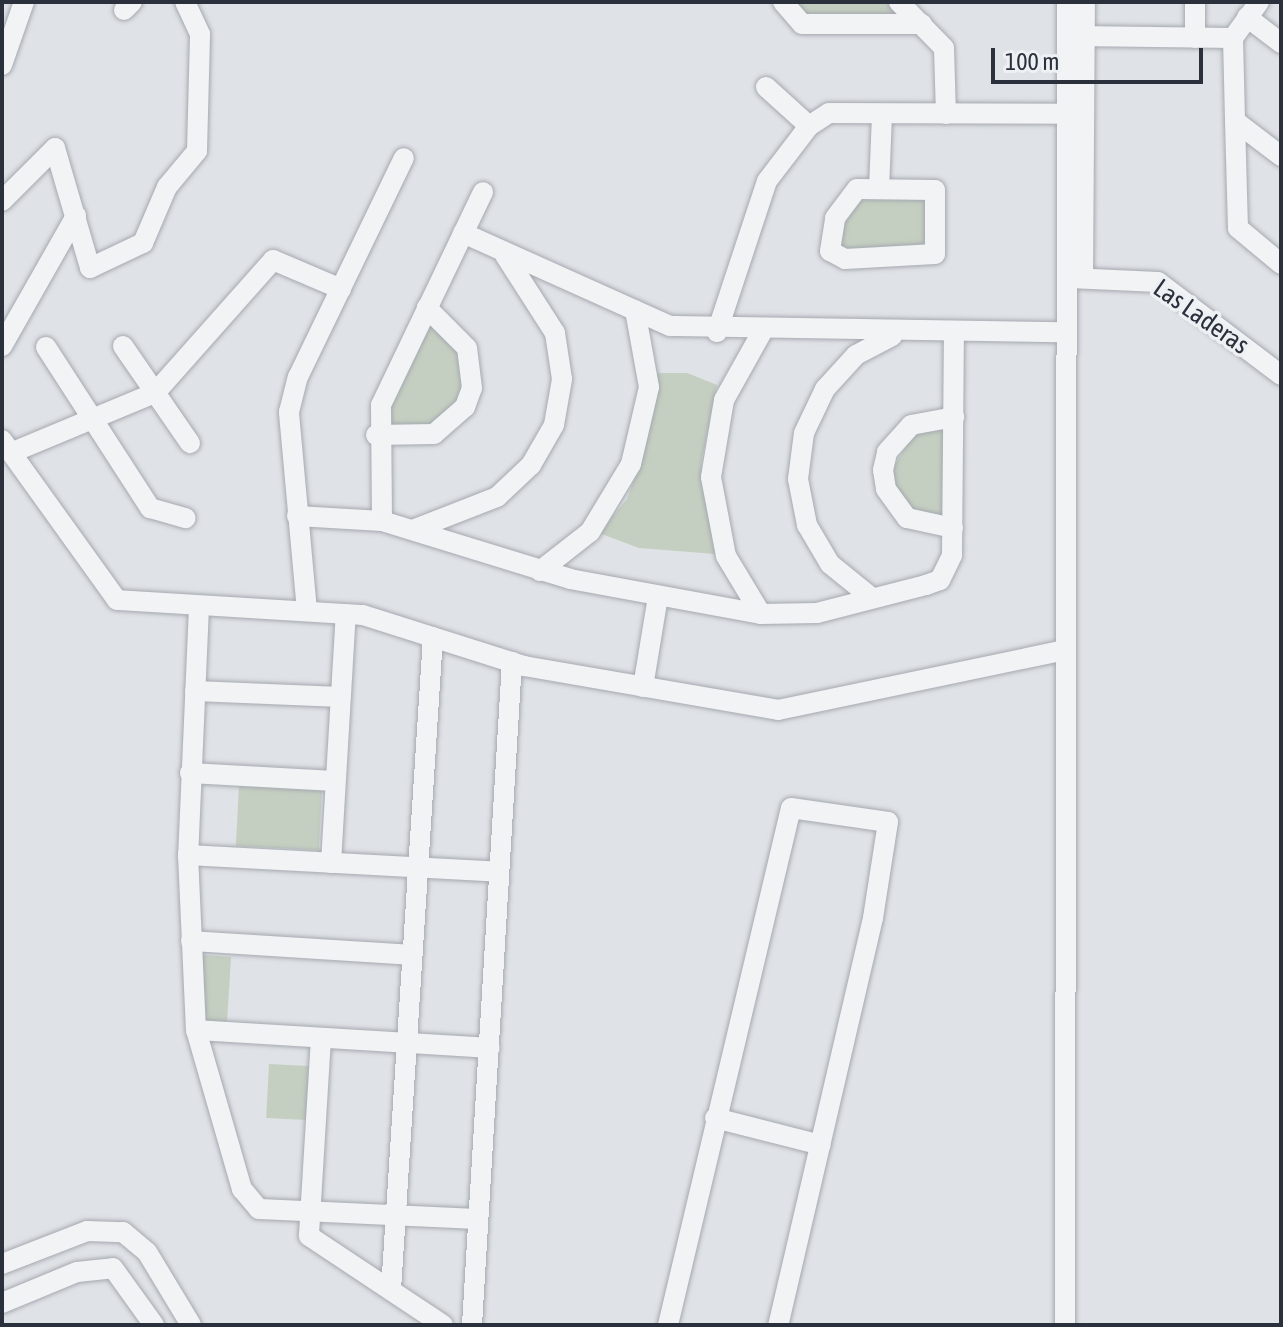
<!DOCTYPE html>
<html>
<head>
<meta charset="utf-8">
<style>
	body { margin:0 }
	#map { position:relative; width:1283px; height:1327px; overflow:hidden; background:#dfe2e6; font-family:"Asap Condensed",sans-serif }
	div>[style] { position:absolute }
	.green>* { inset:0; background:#c5cfc1; transform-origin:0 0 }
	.roads { filter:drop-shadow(0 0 2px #a5a9b0) drop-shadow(0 0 2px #a5a9b0) }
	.minor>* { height:20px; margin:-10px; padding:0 10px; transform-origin:10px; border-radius:10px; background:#f1f3f5 }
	span { translate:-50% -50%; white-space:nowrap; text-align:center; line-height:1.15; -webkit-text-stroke:7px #eef1f4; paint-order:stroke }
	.street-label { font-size:26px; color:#2a303c }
	.frame { position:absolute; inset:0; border:4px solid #2a303c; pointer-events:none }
	.scale { position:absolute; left:991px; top:48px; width:212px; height:36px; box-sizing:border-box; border:4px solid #2a303c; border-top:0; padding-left:10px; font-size:24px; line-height:28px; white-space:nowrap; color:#2a303c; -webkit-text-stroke:6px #eef1f4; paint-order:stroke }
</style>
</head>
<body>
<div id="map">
	<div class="green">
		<i style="clip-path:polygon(792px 2px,885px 2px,900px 16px,801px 15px)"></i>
		<i style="clip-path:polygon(860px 195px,931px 195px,931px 252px,840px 252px,833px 240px)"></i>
		<i style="clip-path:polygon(430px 322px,458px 346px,464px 382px,459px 399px,434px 425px,387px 426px,390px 401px)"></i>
		<i style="clip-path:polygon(656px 373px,687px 373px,717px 385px,701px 464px,715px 554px,639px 548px,599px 533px,627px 499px,642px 457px)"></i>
		<i style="clip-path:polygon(945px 425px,943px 521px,927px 520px,900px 502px,891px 471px,915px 432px)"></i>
		<i style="left:239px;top:786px;width:83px;height:60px;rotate:3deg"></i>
		<i style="clip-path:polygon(187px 954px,231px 957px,227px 1023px,192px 1022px)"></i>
		<i style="left:269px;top:1064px;width:40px;height:54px;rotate:3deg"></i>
	</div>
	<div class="roads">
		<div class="minor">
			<i style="left:783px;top:2px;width:29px;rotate:49deg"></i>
			<i style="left:802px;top:24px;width:120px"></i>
			<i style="left:899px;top:2px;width:64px;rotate:45.6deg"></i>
			<i style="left:944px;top:48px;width:66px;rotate:88.3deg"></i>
			<i style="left:1259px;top:2px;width:44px;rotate:125.8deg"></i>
			<i style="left:1233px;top:38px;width:83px;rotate:88.6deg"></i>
			<i style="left:1235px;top:121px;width:58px;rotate:37.3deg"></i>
			<i style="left:124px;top:10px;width:11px;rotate:-45deg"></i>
			<i style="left:1247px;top:17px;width:43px;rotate:37.4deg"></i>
			<i style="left:1075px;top:36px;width:158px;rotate:0.7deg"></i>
			<i style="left:1195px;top:38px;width:36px;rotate:-90deg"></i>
			<i style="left:2px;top:65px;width:67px;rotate:-70.8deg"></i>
			<i style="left:766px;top:87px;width:58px;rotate:42.2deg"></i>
			<i style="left:1235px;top:121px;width:107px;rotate:88.4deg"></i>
			<i style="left:1238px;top:228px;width:56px;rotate:39.9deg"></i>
			<i style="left:857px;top:189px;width:78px;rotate:0.7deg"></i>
			<i style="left:935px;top:190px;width:64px;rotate:90deg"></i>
			<i style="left:935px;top:254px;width:90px;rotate:176.8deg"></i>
			<i style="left:845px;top:259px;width:17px;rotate:-152deg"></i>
			<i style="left:830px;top:251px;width:33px;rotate:-81deg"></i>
			<i style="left:835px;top:218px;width:36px;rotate:-53deg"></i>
			<i style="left:879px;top:189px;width:75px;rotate:-87.7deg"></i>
			<i style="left:2px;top:201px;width:75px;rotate:-45deg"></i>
			<i style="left:55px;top:148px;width:125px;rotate:73.7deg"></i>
			<i style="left:90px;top:268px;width:59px;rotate:-25.3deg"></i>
			<i style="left:143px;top:243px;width:61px;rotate:-66.8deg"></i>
			<i style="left:167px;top:187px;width:47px;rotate:-50.2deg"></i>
			<i style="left:197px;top:151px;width:117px;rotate:-88.5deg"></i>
			<i style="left:200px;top:34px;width:35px;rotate:-115deg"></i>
			<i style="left:463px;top:233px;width:227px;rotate:24.2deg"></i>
			<i style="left:670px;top:326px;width:396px;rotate:0.9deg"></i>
			<i style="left:1070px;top:278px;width:88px;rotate:2.6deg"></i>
			<i style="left:1158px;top:282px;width:154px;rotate:37.1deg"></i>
			<i style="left:1083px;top:278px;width:276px;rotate:-89.6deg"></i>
			<i style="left:717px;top:332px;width:159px;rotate:-71.7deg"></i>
			<i style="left:767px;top:181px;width:69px;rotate:-52.6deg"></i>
			<i style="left:809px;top:126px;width:24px;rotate:-33deg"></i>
			<i style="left:829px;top:113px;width:237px;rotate:0.2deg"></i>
			<i style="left:2px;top:346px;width:150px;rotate:-60.4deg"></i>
			<i style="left:123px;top:346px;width:118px;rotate:55.4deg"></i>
			<i style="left:46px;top:347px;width:192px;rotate:57.1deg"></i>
			<i style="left:150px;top:508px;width:37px;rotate:16deg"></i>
			<i style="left:376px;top:435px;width:58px;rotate:-1deg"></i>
			<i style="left:434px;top:434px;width:41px;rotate:-41.1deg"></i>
			<i style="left:465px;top:407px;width:20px;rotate:-70deg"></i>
			<i style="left:472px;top:388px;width:40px;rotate:-97.1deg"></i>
			<i style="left:467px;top:348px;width:57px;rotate:-135deg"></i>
			<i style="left:2px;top:440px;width:197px;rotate:54.3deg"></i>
			<i style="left:117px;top:600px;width:246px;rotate:3.5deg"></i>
			<i style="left:363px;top:615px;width:169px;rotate:17.6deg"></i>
			<i style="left:524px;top:666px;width:258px;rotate:9.8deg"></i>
			<i style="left:778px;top:710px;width:294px;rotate:-11.8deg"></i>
			<i style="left:13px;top:452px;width:154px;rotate:-22.6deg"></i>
			<i style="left:155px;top:393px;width:178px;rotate:-48.4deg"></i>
			<i style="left:273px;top:260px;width:74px;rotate:23.1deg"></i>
			<i style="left:297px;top:516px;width:85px;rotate:3.4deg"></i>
			<i style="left:382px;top:521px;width:197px;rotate:17.1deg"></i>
			<i style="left:570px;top:579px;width:194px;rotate:10.4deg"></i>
			<i style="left:761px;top:614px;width:56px;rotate:-1deg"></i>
			<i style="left:817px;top:613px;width:113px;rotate:-14.4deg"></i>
			<i style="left:926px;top:585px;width:15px;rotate:-20deg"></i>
			<i style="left:940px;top:580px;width:28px;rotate:-64deg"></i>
			<i style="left:952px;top:555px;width:223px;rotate:-89.5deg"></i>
			<i style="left:382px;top:521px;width:116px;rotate:-90.5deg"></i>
			<i style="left:381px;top:405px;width:236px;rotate:-64.4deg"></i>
			<i style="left:953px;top:528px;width:47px;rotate:-167.7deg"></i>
			<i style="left:907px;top:518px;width:36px;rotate:-126deg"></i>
			<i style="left:886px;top:489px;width:19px;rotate:-99deg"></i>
			<i style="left:883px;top:470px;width:18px;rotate:-77deg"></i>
			<i style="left:887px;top:452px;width:36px;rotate:-48deg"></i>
			<i style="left:911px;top:425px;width:44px;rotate:-10.5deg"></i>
			<i style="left:415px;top:529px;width:88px;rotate:-21.3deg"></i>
			<i style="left:497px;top:497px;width:47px;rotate:-43.3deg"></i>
			<i style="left:531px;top:465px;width:46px;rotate:-60.1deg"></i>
			<i style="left:554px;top:425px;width:47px;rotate:-80.1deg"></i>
			<i style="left:562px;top:379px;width:47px;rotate:-98.7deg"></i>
			<i style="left:555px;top:333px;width:93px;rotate:-122.7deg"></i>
			<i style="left:540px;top:571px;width:63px;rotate:-38deg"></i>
			<i style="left:590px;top:532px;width:79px;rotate:-58.9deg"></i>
			<i style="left:631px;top:464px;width:79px;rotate:-76.8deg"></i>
			<i style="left:649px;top:387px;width:78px;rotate:-100.3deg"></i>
			<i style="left:872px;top:598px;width:54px;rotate:-141deg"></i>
			<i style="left:830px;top:564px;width:45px;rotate:-120.5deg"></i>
			<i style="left:807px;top:525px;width:47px;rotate:-101.1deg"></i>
			<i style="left:798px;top:479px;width:46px;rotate:-82.6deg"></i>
			<i style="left:804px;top:433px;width:49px;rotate:-64.5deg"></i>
			<i style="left:825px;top:389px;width:46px;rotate:-47.6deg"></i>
			<i style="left:856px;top:355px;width:41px;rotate:-27.8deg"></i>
			<i style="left:199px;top:607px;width:248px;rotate:92.5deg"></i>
			<i style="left:188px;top:855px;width:175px;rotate:87.4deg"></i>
			<i style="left:196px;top:1030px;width:166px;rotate:73.9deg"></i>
			<i style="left:242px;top:1189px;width:26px;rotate:50deg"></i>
			<i style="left:259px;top:1209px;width:219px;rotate:2.6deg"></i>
			<i style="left:307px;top:611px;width:200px;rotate:-95.2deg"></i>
			<i style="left:289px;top:412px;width:36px;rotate:-76deg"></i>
			<i style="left:298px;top:377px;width:243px;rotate:-64.2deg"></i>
			<i style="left:761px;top:614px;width:68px;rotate:-121.1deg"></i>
			<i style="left:726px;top:556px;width:80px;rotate:-100.8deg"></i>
			<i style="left:711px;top:477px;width:78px;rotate:-80.4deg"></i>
			<i style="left:724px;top:400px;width:78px;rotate:-60.8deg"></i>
			<i style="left:643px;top:687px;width:92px;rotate:-80.6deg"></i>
			<i style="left:195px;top:691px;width:146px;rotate:2.4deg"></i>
			<i style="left:190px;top:773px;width:145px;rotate:3.2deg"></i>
			<i style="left:188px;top:855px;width:311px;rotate:3.1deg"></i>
			<i style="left:331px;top:863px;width:249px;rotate:-86.6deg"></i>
			<i style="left:191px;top:941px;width:221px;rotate:3.6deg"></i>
			<i style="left:196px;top:1030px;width:294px;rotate:3.5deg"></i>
			<i style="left:321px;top:1038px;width:198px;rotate:93.5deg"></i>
			<i style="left:309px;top:1236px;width:161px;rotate:33.6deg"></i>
			<i style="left:715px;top:1118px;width:109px;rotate:14.3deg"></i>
			<i style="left:2px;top:1264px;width:91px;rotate:-21.2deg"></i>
			<i style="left:87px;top:1231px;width:36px;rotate:2deg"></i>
			<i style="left:123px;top:1232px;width:31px;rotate:40deg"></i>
			<i style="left:147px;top:1252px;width:85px;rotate:58.9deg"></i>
			<i style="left:391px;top:1290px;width:654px;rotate:-86.32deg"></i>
			<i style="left:2px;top:1303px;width:81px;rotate:-22.5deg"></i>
			<i style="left:77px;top:1272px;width:36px;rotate:-6deg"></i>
			<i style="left:113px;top:1268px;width:70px;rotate:54.3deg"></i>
			<i style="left:472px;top:1325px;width:664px;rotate:-86.55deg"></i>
			<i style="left:668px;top:1325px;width:531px;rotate:-76.62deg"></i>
			<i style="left:791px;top:808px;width:98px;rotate:8.2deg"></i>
			<i style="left:888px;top:822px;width:97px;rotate:98.9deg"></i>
			<i style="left:873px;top:918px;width:418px;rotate:103.1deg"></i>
			<i style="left:1065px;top:1325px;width:1323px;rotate:-89.91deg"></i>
		</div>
	</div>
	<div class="street-label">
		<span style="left:1201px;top:317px;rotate:35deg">Las Laderas</span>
	</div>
	<div class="frame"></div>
	<div class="scale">100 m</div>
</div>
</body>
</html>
